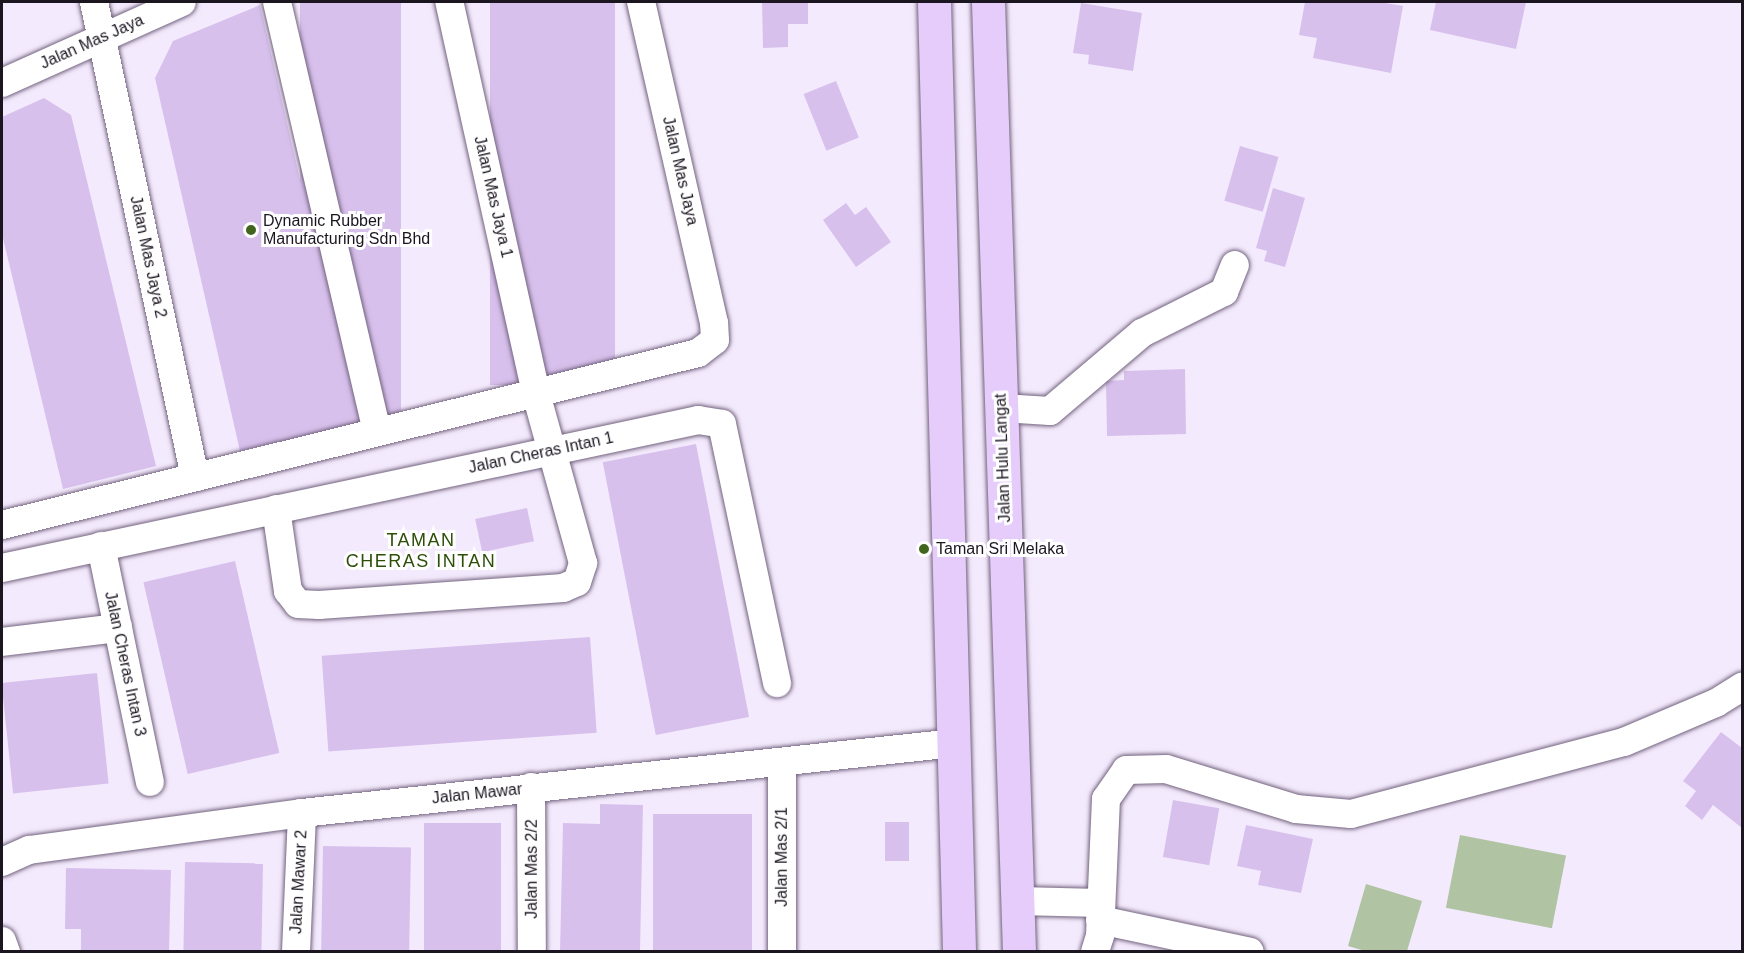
<!DOCTYPE html>
<html>
<head>
<meta charset="utf-8">
<style>
	body { margin:0 }
	#map { position:relative; width:1744px; height:953px; overflow:hidden; background:#f4eafd; font-family:Helvetica,sans-serif }
	div>[style] { position:absolute }
	.green>* { inset:0; background:#b0c3a3; transform-origin:0 0 }
	.building>* { inset:0; background:#d8c0ed; transform-origin:0 0 }
	.roads { filter:drop-shadow(0 0 2px #72637e) drop-shadow(0 0 2px #72637e) }
	.minor>* { height:28px; margin:-14px; padding:0 14px; transform-origin:14px; border-radius:14px; background:#fff }
	.major>* { height:33px; margin:-16.5px; padding:0 16.5px; transform-origin:16.5px; border-radius:16.5px; background:#e6ccfb }
	.dots>* { width:16px; height:16px; translate:-50% -50%; box-sizing:border-box; border:3px solid #fff; border-radius:50% }
	span { translate:-50% -50%; white-space:nowrap; text-align:center; line-height:1.15; -webkit-text-stroke:6px #fff; paint-order:stroke }
	.street-label { font-size:16px; color:#1b1520 }
	.poi-label { font-size:16px; color:#1b1520 }
	.left { translate:0 -50%; text-align:left }
	.neighbourhood-label { font-size:18px; color:#2d4e09; letter-spacing:1.5px }
	.frame { position:absolute; inset:0; border:3px solid #1b1520; pointer-events:none }
</style>
</head>
<body>
<div id="map">
	<div class="green">
		<i style="left:1460px;top:835px;width:108px;height:74px;rotate:11deg"></i>
		<i style="clip-path:polygon(1366px 884px,1422px 901px,1407px 951px,1365px 951px,1348px 946px)"></i>
	</div>
	<div class="building">
		<i style="left:300px;top:2px;width:101px;height:423px"></i>
		<i style="left:490px;top:2px;width:125px;height:383px"></i>
		<i style="clip-path:polygon(762px 2px,808px 2px,808px 24px,788px 24px,788px 47px,763px 48px)"></i>
		<i style="clip-path:polygon(1305px 2px,1379px 2px,1403px 6px,1391px 73px,1313px 58px,1317px 38px,1299px 35px)"></i>
		<i style="clip-path:polygon(1436px 2px,1526px 2px,1516px 49px,1430px 30px)"></i>
		<i style="clip-path:polygon(1081px 3px,1142px 13px,1133px 71px,1088px 64px,1089px 55px,1073px 53px)"></i>
		<i style="clip-path:polygon(260px 5px,356px 424px,240px 451px,155px 78px,173px 41px)"></i>
		<i style="left:836px;top:81px;width:61px;height:35px;rotate:68deg"></i>
		<i style="clip-path:polygon(44px 98px,71px 115px,156px 466px,63px 489px,2px 234px,2px 117px)"></i>
		<i style="left:1240px;top:146px;width:40px;height:57px;rotate:16deg"></i>
		<i style="clip-path:polygon(1273px 188px,1305px 198px,1285px 267px,1264px 261px,1267px 251px,1256px 248px)"></i>
		<i style="clip-path:polygon(846px 203px,855px 215px,866px 207px,891px 242px,856px 267px,823px 220px)"></i>
		<i style="clip-path:polygon(1185px 369px,1186px 434px,1107px 436px,1106px 381px,1124px 380px,1124px 371px)"></i>
		<i style="left:696px;top:444px;width:278px;height:95px;rotate:79deg"></i>
		<i style="left:527px;top:508px;width:34px;height:53px;rotate:78deg"></i>
		<i style="left:235px;top:561px;width:197px;height:94px;rotate:77deg"></i>
		<i style="left:590px;top:637px;width:96px;height:269px;rotate:86deg"></i>
		<i style="left:97px;top:673px;width:111px;height:96px;rotate:84deg"></i>
		<i style="clip-path:polygon(1721px 732px,1742px 748px,1742px 828px,1713px 805px,1702px 820px,1685px 806px,1696px 791px,1683px 781px)"></i>
		<i style="left:1173px;top:800px;width:47px;height:58px;rotate:10deg"></i>
		<i style="clip-path:polygon(600px 804px,643px 805px,640px 951px,560px 951px,563px 823px,600px 824px)"></i>
		<i style="left:653px;top:814px;width:99px;height:137px"></i>
		<i style="left:885px;top:822px;width:24px;height:39px"></i>
		<i style="left:424px;top:823px;width:77px;height:128px"></i>
		<i style="clip-path:polygon(1246px 825px,1313px 839px,1301px 893px,1258px 885px,1261px 871px,1237px 866px)"></i>
		<i style="left:323px;top:846px;width:88px;height:105px;rotate:1deg"></i>
		<i style="left:185px;top:862px;width:78px;height:89px;rotate:1deg"></i>
		<i style="clip-path:polygon(66px 868px,171px 870px,169px 951px,81px 951px,81px 929px,65px 929px)"></i>
	</div>
	<div class="roads">
		<div class="minor">
			<i style="left:94px;top:2px;width:486px;rotate:78deg"></i>
			<i style="left:277px;top:2px;width:441px;rotate:76.9deg"></i>
			<i style="left:2px;top:83px;width:197px;rotate:-24.2deg"></i>
			<i style="left:1002px;top:408px;width:48px;rotate:3.6deg"></i>
			<i style="left:1050px;top:411px;width:121px;rotate:-40.3deg"></i>
			<i style="left:1142px;top:333px;width:92px;rotate:-26.6deg"></i>
			<i style="left:1224px;top:292px;width:29px;rotate:-68deg"></i>
			<i style="left:276px;top:509px;width:83px;rotate:81.7deg"></i>
			<i style="left:288px;top:591px;width:16px;rotate:52deg"></i>
			<i style="left:298px;top:604px;width:21px;rotate:3deg"></i>
			<i style="left:319px;top:605px;width:245px;rotate:-4deg"></i>
			<i style="left:563px;top:588px;width:15px;rotate:-23deg"></i>
			<i style="left:577px;top:582px;width:20px;rotate:-72deg"></i>
			<i style="left:583px;top:563px;width:176px;rotate:-105.5deg"></i>
			<i style="left:536px;top:393px;width:401px;rotate:-102.5deg"></i>
			<i style="left:2px;top:525px;width:717px;rotate:-13.88deg"></i>
			<i style="left:698px;top:353px;width:21px;rotate:-37deg"></i>
			<i style="left:715px;top:340px;width:17px;rotate:-93deg"></i>
			<i style="left:714px;top:323px;width:329px;rotate:-102.8deg"></i>
			<i style="left:101px;top:546px;width:241px;rotate:78.3deg"></i>
			<i style="left:2px;top:568px;width:712px;rotate:-12deg"></i>
			<i style="left:698px;top:420px;width:24px;rotate:9deg"></i>
			<i style="left:722px;top:424px;width:265px;rotate:78deg"></i>
			<i style="left:2px;top:642px;width:117px;rotate:-6.9deg"></i>
			<i style="left:782px;top:763px;width:189px;rotate:90deg"></i>
			<i style="left:531px;top:787px;width:165px;rotate:89.7deg"></i>
			<i style="left:2px;top:862px;width:30px;rotate:-24deg"></i>
			<i style="left:29px;top:850px;width:275px;rotate:-7.7deg"></i>
			<i style="left:302px;top:813px;width:657px;rotate:-6.12deg"></i>
			<i style="left:1018px;top:901px;width:83px;rotate:1.4deg"></i>
			<i style="left:1100px;top:920px;width:153px;rotate:12deg"></i>
			<i style="left:2px;top:941px;width:12px;rotate:70deg"></i>
			<i style="left:296px;top:952px;width:139px;rotate:-87.5deg"></i>
			<i style="left:1095px;top:952px;width:17px;rotate:-73deg"></i>
			<i style="left:1100px;top:936px;width:137px;rotate:-87.5deg"></i>
			<i style="left:1106px;top:799px;width:35px;rotate:-55deg"></i>
			<i style="left:1126px;top:770px;width:40px;rotate:-1.4deg"></i>
			<i style="left:1166px;top:769px;width:136px;rotate:17.1deg"></i>
			<i style="left:1296px;top:809px;width:55px;rotate:5.2deg"></i>
			<i style="left:1351px;top:814px;width:282px;rotate:-14.8deg"></i>
			<i style="left:1624px;top:742px;width:100px;rotate:-23deg"></i>
			<i style="left:1716px;top:703px;width:31px;rotate:-32deg"></i>
		</div>
		<div class="major">
			<i style="left:934px;top:2px;width:950px;rotate:88.49deg"></i>
			<i style="left:988px;top:2px;width:951px;rotate:88.13deg"></i>
		</div>
	</div>
	<div class="dots">
		<i style="left:251px;top:230px;background:#41651e"></i>
		<i style="left:924px;top:549px;background:#41651e"></i>
	</div>
	<div class="street-label">
		<span style="left:92px;top:42px;rotate:-24deg">Jalan Mas Jaya</span>
		<span style="left:680px;top:171px;rotate:77deg">Jalan Mas Jaya</span>
		<span style="left:493px;top:197px;rotate:77deg">Jalan Mas Jaya 1</span>
		<span style="left:148px;top:257px;rotate:78deg">Jalan Mas Jaya 2</span>
		<span style="left:541px;top:453px;rotate:-12deg">Jalan Cheras Intan 1</span>
		<span style="left:1003px;top:458px;rotate:-92deg">Jalan Hulu Langat</span>
		<span style="left:125px;top:664px;rotate:78deg">Jalan Cheras Intan 3</span>
		<span style="left:477px;top:794px;rotate:-6deg">Jalan Mawar</span>
		<span style="left:782px;top:857px;rotate:-90deg">Jalan Mas 2/1</span>
		<span style="left:532px;top:869px;rotate:-90deg">Jalan Mas 2/2</span>
		<span style="left:299px;top:882px;rotate:-87deg">Jalan Mawar 2</span>
	</div>
	<div class="poi-label">
		<span class="left" style="left:263px;top:230px">Dynamic Rubber<br>Manufacturing Sdn Bhd</span>
		<span class="left" style="left:936px;top:549px">Taman Sri Melaka</span>
	</div>
	<div class="neighbourhood-label">
		<span style="left:421px;top:551px">TAMAN<br>CHERAS INTAN</span>
	</div>
	<div class="frame"></div>
</div>
</body>
</html>
